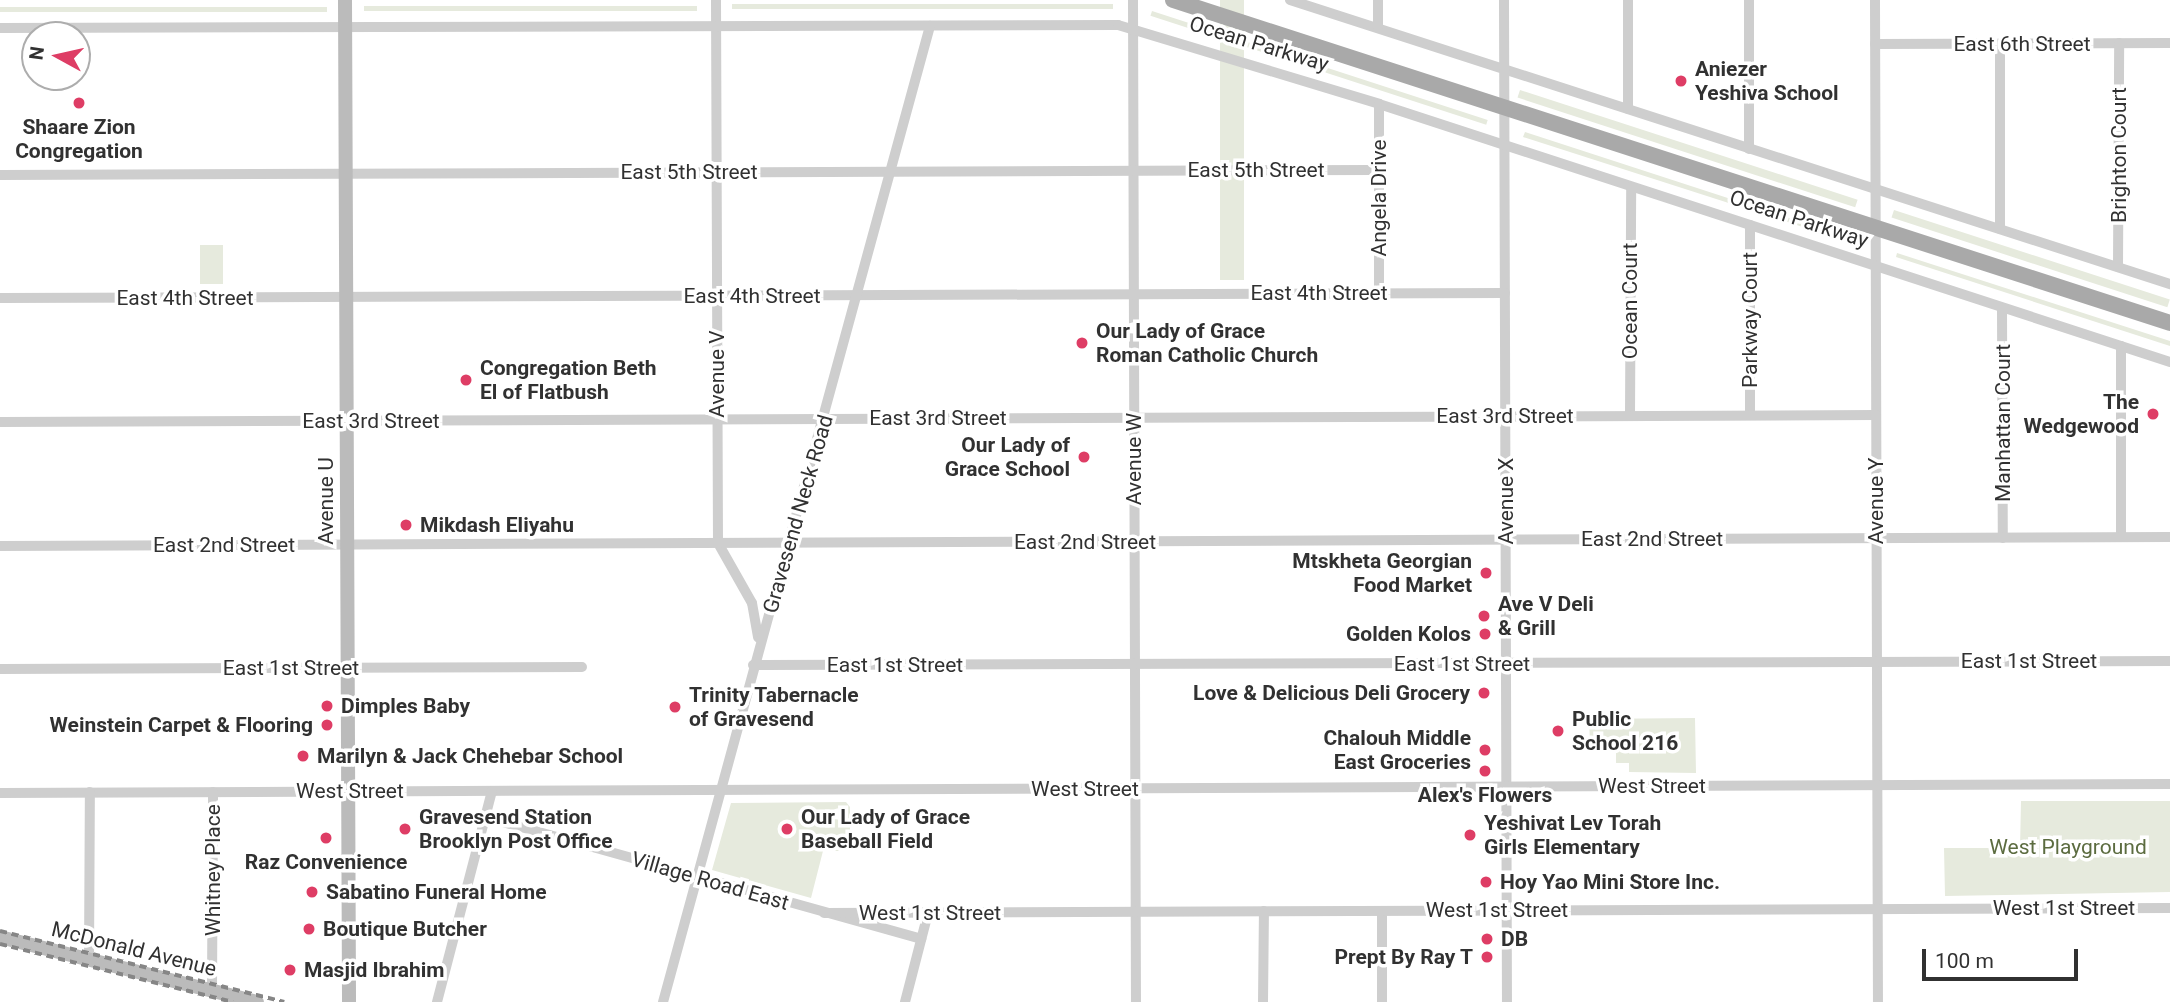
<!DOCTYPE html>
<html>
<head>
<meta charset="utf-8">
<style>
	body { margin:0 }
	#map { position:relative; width:2170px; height:1002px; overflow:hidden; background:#fff; font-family:Roboto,sans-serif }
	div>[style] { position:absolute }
	.green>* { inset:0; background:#e6eadd; transform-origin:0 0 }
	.minor>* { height:10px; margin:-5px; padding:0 5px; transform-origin:5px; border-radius:5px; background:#cecece }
	.secondary>* { height:14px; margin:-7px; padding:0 7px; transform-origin:7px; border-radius:7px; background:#bbb }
	.primary>* { height:16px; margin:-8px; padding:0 8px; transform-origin:8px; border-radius:8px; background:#a9a9a9 }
	.rail>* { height:3.5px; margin-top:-1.75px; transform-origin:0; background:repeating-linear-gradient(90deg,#868686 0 7px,transparent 0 12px) }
	.dots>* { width:19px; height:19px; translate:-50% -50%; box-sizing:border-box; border:4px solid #fff; border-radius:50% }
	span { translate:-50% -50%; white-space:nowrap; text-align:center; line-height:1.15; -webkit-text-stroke:7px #fff; paint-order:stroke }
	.street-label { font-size:21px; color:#313131 }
	.poi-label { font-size:21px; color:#313131; font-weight:700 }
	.left { translate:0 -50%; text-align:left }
	.right { translate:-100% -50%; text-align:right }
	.park-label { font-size:21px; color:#5c6c40 }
	.north { position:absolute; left:21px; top:21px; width:70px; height:70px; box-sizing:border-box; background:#fff; border:2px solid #adadad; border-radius:50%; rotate:278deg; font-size:19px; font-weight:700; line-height:28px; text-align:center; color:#313131 }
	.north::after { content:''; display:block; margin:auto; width:24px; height:32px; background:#de3d65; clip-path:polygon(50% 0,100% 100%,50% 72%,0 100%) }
	.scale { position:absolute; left:1922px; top:949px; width:156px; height:32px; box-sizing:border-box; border:4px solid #313131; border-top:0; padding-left:9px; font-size:21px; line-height:24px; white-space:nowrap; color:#313131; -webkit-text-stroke:5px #fff; paint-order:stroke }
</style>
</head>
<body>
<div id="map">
	<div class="green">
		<i style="left:1220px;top:0;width:24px;height:280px"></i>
		<i style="left:1113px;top:4px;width:5px;height:381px;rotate:90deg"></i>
		<i style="left:697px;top:6px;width:5px;height:333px;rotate:90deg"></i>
		<i style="left:327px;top:7px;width:5px;height:327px;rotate:90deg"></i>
		<i style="left:1152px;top:11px;width:353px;height:5px;rotate:18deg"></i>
		<i style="left:1520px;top:90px;width:355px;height:8px;rotate:18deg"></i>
		<i style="clip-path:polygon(1525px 132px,1857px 240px,1856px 244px,1523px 137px)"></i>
		<i style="left:1894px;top:210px;width:290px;height:8px;rotate:18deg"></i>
		<i style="left:200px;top:245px;width:23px;height:39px"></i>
		<i style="clip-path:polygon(1897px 253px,2170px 341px,2170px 346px,1896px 257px)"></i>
		<i style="clip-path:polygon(1695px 718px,1696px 773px,1629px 772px,1629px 763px,1616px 763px,1616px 744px,1590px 744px,1589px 719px)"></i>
		<i style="clip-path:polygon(2021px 801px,2170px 801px,2170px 892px,1945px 896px,1944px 848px,2020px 848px)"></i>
		<i style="clip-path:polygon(846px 802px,850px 807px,850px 851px,823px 851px,811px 898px,712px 870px,731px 803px)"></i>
	</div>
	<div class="minor">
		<i style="left:716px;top:0;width:543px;rotate:89.79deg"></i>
		<i style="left:718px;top:543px;width:69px;rotate:60.5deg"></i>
		<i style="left:752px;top:603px;width:35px;rotate:80deg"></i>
		<i style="left:1133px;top:0;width:1002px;rotate:89.83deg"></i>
		<i style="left:1290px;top:0;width:925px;rotate:17.89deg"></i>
		<i style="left:1378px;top:0;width:27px;rotate:90deg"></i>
		<i style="left:1504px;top:0;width:1002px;rotate:89.83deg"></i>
		<i style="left:1749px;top:0;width:149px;rotate:90deg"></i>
		<i style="left:1875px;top:0;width:1002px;rotate:89.83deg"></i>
		<i style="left:0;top:28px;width:1118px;rotate:-0.15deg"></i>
		<i style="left:1118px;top:25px;width:273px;rotate:16.8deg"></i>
		<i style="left:1379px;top:104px;width:832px;rotate:18.06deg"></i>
		<i style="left:1875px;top:44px;width:295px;rotate:-0.2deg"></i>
		<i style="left:1628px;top:109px;width:109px;rotate:-90deg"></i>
		<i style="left:0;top:175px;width:1378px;rotate:-0.21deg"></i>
		<i style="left:1750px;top:225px;width:190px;rotate:90deg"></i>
		<i style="left:2000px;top:229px;width:185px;rotate:-90deg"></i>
		<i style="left:2118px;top:267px;width:224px;rotate:-89.7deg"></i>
		<i style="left:1379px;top:293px;width:189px;rotate:-90deg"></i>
		<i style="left:0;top:298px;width:1505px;rotate:-0.19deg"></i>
		<i style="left:2002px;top:308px;width:230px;rotate:89.8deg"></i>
		<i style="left:2121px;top:346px;width:191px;rotate:90deg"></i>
		<i style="left:1630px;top:415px;width:228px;rotate:-89.7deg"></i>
		<i style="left:0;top:422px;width:1876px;rotate:-0.21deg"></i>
		<i style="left:0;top:546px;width:2170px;rotate:-0.24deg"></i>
		<i style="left:753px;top:665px;width:1417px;rotate:-0.16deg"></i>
		<i style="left:0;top:669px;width:582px;rotate:-0.2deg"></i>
		<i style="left:0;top:793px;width:2170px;rotate:-0.24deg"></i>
		<i style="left:485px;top:817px;width:453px;rotate:15.6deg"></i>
		<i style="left:1382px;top:911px;width:91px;rotate:90deg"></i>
		<i style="left:824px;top:913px;width:1346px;rotate:-0.21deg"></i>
		<i style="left:89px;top:960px;width:168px;rotate:-89.7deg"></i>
		<i style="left:212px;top:991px;width:199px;rotate:-89.7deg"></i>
		<i style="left:437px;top:1002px;width:218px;rotate:-75.4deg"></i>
		<i style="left:663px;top:1002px;width:1012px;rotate:-74.7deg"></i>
		<i style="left:905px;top:1002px;width:92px;rotate:-75.5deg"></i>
		<i style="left:1263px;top:1002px;width:91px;rotate:-89.4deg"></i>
	</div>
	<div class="secondary">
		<i style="left:345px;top:0;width:1002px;rotate:89.77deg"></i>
		<i style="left:0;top:937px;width:265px;rotate:14.2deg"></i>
	</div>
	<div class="primary">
		<i style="left:1173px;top:0;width:1048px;rotate:17.95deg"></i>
	</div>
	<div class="rail">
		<i style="left:0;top:931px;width:293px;rotate:14deg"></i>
		<i style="left:0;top:944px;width:240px;rotate:14deg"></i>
	</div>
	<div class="dots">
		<i style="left:1681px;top:81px;background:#de3d65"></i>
		<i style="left:79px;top:103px;background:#de3d65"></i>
		<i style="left:1082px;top:343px;background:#de3d65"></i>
		<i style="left:466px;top:380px;background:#de3d65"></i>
		<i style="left:2153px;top:414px;background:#de3d65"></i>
		<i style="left:1084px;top:457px;background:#de3d65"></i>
		<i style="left:406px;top:525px;background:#de3d65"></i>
		<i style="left:1486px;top:573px;background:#de3d65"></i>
		<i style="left:1484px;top:616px;background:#de3d65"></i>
		<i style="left:1485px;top:634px;background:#de3d65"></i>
		<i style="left:1484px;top:693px;background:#de3d65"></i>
		<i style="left:327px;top:706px;background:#de3d65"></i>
		<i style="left:675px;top:707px;background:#de3d65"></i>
		<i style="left:327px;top:725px;background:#de3d65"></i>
		<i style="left:1558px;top:731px;background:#de3d65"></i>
		<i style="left:1485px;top:750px;background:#de3d65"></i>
		<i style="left:303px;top:756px;background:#de3d65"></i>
		<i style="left:1485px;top:771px;background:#de3d65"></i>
		<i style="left:405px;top:829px;background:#de3d65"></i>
		<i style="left:787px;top:829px;background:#de3d65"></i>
		<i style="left:1470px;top:835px;background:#de3d65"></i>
		<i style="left:326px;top:838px;background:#de3d65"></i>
		<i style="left:1486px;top:882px;background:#de3d65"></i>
		<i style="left:312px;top:892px;background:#de3d65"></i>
		<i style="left:309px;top:929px;background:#de3d65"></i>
		<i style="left:1487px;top:939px;background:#de3d65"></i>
		<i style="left:1487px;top:957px;background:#de3d65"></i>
		<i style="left:290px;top:970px;background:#de3d65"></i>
	</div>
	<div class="street-label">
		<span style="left:1259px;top:44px;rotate:17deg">Ocean Parkway</span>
		<span style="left:2022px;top:44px">East 6th Street</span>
		<span style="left:2119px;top:155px;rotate:-90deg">Brighton Court</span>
		<span style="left:1256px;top:170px">East 5th Street</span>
		<span style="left:689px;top:172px">East 5th Street</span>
		<span style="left:1379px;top:198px;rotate:-90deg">Angela Drive</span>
		<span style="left:1799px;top:219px;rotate:18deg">Ocean Parkway</span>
		<span style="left:1319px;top:293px">East 4th Street</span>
		<span style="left:752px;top:296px">East 4th Street</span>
		<span style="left:185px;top:298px">East 4th Street</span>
		<span style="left:1630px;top:301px;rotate:-90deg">Ocean Court</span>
		<span style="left:1750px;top:320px;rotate:-90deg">Parkway Court</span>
		<span style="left:717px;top:374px;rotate:-90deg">Avenue V</span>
		<span style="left:1505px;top:416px">East 3rd Street</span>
		<span style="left:938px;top:418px">East 3rd Street</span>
		<span style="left:371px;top:421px">East 3rd Street</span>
		<span style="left:2003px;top:423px;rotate:-90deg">Manhattan Court</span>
		<span style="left:1134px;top:459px;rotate:-90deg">Avenue W</span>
		<span style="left:326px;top:501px;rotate:-90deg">Avenue U</span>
		<span style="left:1506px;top:501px;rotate:-90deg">Avenue X</span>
		<span style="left:1876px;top:501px;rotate:-90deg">Avenue Y</span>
		<span style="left:798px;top:514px;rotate:-74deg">Gravesend Neck Road</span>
		<span style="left:1652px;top:539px">East 2nd Street</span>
		<span style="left:1085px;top:542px">East 2nd Street</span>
		<span style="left:224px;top:545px">East 2nd Street</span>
		<span style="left:2029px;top:661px">East 1st Street</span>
		<span style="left:1462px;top:664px">East 1st Street</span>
		<span style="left:895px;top:665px">East 1st Street</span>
		<span style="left:291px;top:668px">East 1st Street</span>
		<span style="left:1652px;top:786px">West Street</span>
		<span style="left:1085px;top:789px">West Street</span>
		<span style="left:350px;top:791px">West Street</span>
		<span style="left:213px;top:870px;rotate:-90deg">Whitney Place</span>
		<span style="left:710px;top:881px;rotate:16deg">Village Road East</span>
		<span style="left:2064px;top:908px">West 1st Street</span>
		<span style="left:1497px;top:910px">West 1st Street</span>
		<span style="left:930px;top:913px">West 1st Street</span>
		<span style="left:134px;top:949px;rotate:14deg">McDonald Avenue</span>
	</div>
	<div class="poi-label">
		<span class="left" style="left:1695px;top:81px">Aniezer<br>Yeshiva School</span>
		<span style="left:79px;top:139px">Shaare Zion<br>Congregation</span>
		<span class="left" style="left:1096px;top:343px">Our Lady of Grace<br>Roman Catholic Church</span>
		<span class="left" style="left:480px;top:380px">Congregation Beth<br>El of Flatbush</span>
		<span class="right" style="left:2139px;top:414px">The<br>Wedgewood</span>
		<span class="right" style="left:1070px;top:457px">Our Lady of<br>Grace School</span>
		<span class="left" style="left:420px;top:525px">Mikdash Eliyahu</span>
		<span class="right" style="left:1472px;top:573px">Mtskheta Georgian<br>Food Market</span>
		<span class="left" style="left:1498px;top:616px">Ave V Deli<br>&amp; Grill</span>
		<span class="right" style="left:1471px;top:634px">Golden Kolos</span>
		<span class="right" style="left:1470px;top:693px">Love &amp; Delicious Deli Grocery</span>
		<span class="left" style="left:689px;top:707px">Trinity Tabernacle<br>of Gravesend</span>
		<span class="left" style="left:341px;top:706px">Dimples Baby</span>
		<span class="left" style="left:1572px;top:731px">Public<br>School 216</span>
		<span class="right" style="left:313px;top:725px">Weinstein Carpet &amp; Flooring</span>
		<span class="right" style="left:1471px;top:750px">Chalouh Middle<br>East Groceries</span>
		<span class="left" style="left:317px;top:756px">Marilyn &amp; Jack Chehebar School</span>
		<span style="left:1485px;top:795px">Alex's Flowers</span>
		<span class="left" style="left:419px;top:829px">Gravesend Station<br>Brooklyn Post Office</span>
		<span class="left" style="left:801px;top:829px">Our Lady of Grace<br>Baseball Field</span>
		<span class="left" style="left:1484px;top:835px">Yeshivat Lev Torah<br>Girls Elementary</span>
		<span style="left:326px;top:862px">Raz Convenience</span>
		<span class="left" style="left:1500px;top:882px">Hoy Yao Mini Store Inc.</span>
		<span class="left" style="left:326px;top:892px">Sabatino Funeral Home</span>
		<span class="left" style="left:323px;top:929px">Boutique Butcher</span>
		<span class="left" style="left:1501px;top:939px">DB</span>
		<span class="right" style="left:1473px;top:957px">Prept By Ray T</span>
		<span class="left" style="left:304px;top:970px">Masjid Ibrahim</span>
	</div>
	<div class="park-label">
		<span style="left:2068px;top:847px">West Playground</span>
	</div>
	<div class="north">N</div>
	<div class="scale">100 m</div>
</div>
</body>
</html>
